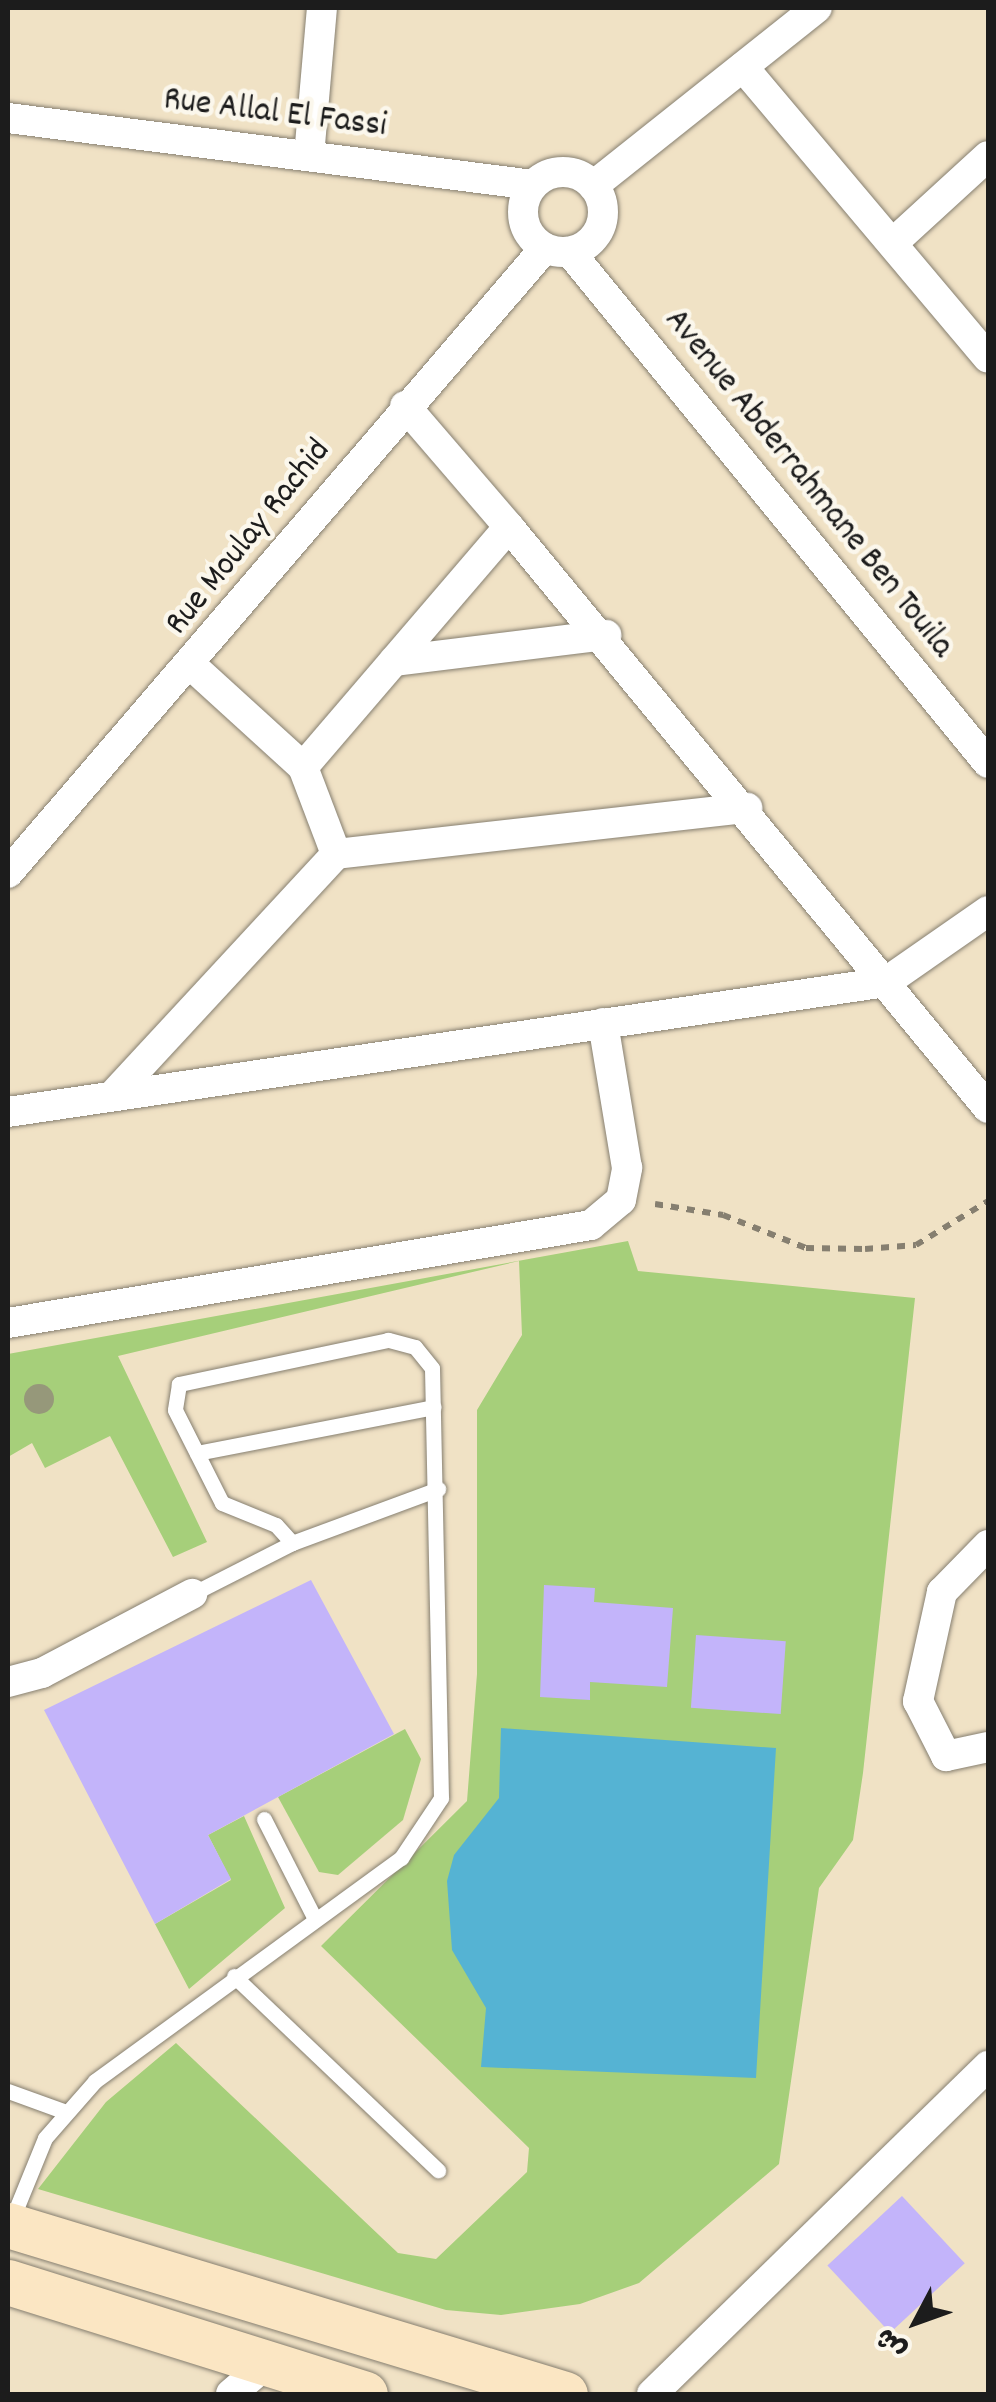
<!DOCTYPE html>
<html>
<head>
<meta charset="utf-8">
<style>
	body { margin:0 }
	#map { position:relative; width:996px; height:2402px; overflow:hidden; background:#f0e2c5; font-family:Dekko,"Playpen Sans Arabic",sans-serif }
	div>[style] { position:absolute }
	.green>* { inset:0; background:#a6cf7a }
	.water>* { inset:0; background:#55b3d3 }
	.building>* { inset:0; background:#c3b4fa; transform-origin:0 0 }
	.path>* { height:6px; margin-top:-3px; transform-origin:0; background:repeating-linear-gradient(90deg,#867f70 0 8px,transparent 0 16px) }
	.roads { filter:drop-shadow(0 0 2px #867f70) drop-shadow(0 0 2px #867f70) }
	.lane>* { height:15px; margin:-7.5px; padding:0 7.5px; transform-origin:7.5px; border-radius:7.5px; background:#fff }
	.street>* { height:30px; margin:-15px; padding:0 15px; transform-origin:15px; border-radius:15px; background:#fff }
	.street>.ring { margin:-15px; padding:0; box-sizing:content-box; background:none; border:30px solid #fff; border-radius:50% }
	.secondary>* { height:45px; margin:-22.5px; padding:0 22.5px; transform-origin:22.5px; border-radius:22.5px; background:#fbe6c3 }
	.trees>* { width:30px; height:30px; margin:-15px; border-radius:50%; background:#96987a }
	span { translate:-50% -50%; white-space:nowrap; text-align:center; line-height:1.15; -webkit-text-stroke:9px #fbf7ec; paint-order:stroke }
	.street-label { font-size:35px; color:#1c1c1c }
	.frame { position:absolute; inset:0; border:10px solid #1c1c1c; pointer-events:none }
	.north { position:absolute; left:866px; top:2272px; width:100px; height:100px; -webkit-text-stroke:8px #fbf7ec; paint-order:stroke; rotate:229deg; font-size:28px; font-weight:700; line-height:40px; text-align:center; color:#1c1c1c }
	.north::after { content:''; display:block; margin:auto; width:35px; height:45px; background:#1c1c1c; clip-path:polygon(50% 0,100% 100%,50% 72%,0 100%) }
</style>
</head>
<body>
<div id="map">
	<div class="green">
		<i style="clip-path:polygon(628px 1241px,638px 1271px,915px 1298px,863px 1773px,853px 1840px,819px 1888px,779px 2164px,639px 2283px,580px 2304px,501px 2315px,446px 2310px,38px 2189px,106px 2102px,176px 2043px,398px 2253px,436px 2259px,527px 2172px,529px 2148px,321px 1946px,467px 1801px,477px 1674px,477px 1410px,522px 1335px,519px 1261px,118px 1356px,207px 1542px,173px 1557px,110px 1436px,45px 1468px,32px 1443px,8px 1457px,8px 1354px)"></i>
		<i style="clip-path:polygon(405px 1729px,421px 1759px,403px 1820px,338px 1875px,319px 1872px,278px 1797px)"></i>
		<i style="clip-path:polygon(244px 1816px,285px 1908px,189px 1989px,155px 1924px,231px 1880px,208px 1835px)"></i>
	</div>
	<div class="water">
		<i style="clip-path:polygon(501px 1728px,776px 1748px,756px 2078px,481px 2067px,486px 2008px,452px 1950px,447px 1881px,454px 1855px,499px 1798px)"></i>
	</div>
	<div class="building">
		<i style="clip-path:polygon(311px 1580px,394px 1734px,208px 1835px,231px 1879px,155px 1924px,44px 1710px)"></i>
		<i style="clip-path:polygon(544px 1585px,595px 1588px,594px 1602px,673px 1608px,667px 1687px,590px 1682px,590px 1700px,540px 1697px)"></i>
		<i style="left:696px;top:1635px;width:90px;height:73px;rotate:4deg"></i>
		<i style="left:902px;top:2196px;width:92px;height:102px;rotate:47deg"></i>
	</div>
	<div class="path">
		<i style="left:655px;top:1204px;width:69px;rotate:9.2deg"></i>
		<i style="left:723px;top:1215px;width:89px;rotate:21.7deg"></i>
		<i style="left:806px;top:1248px;width:59px;rotate:1deg"></i>
		<i style="left:865px;top:1249px;width:51px;rotate:-4.5deg"></i>
		<i style="left:916px;top:1245px;width:84px;rotate:-31.4deg"></i>
	</div>
	<div class="roads">
		<div class="lane">
			<i style="left:197px;top:1453px;width:241px;rotate:-11deg"></i>
			<i style="left:192px;top:1594px;width:112px;rotate:-27deg"></i>
			<i style="left:292px;top:1543px;width:156px;rotate:-20.3deg"></i>
			<i style="left:264px;top:1819px;width:110px;rotate:63deg"></i>
			<i style="left:234px;top:1976px;width:282px;rotate:43.6deg"></i>
			<i style="left:8px;top:2091px;width:62px;rotate:19.9deg"></i>
			<i style="left:12px;top:2219px;width:87px;rotate:-67.8deg"></i>
			<i style="left:45px;top:2138px;width:76px;rotate:-48.7deg"></i>
			<i style="left:95px;top:2081px;width:379px;rotate:-36.1deg"></i>
			<i style="left:401px;top:1858px;width:72px;rotate:-56.3deg"></i>
			<i style="left:441px;top:1798px;width:430px;rotate:-91.2deg"></i>
			<i style="left:432px;top:1368px;width:27px;rotate:-129deg"></i>
			<i style="left:415px;top:1347px;width:28px;rotate:-165deg"></i>
			<i style="left:388px;top:1340px;width:214px;rotate:168.1deg"></i>
			<i style="left:179px;top:1384px;width:26px;rotate:99deg"></i>
			<i style="left:175px;top:1410px;width:104px;rotate:63.2deg"></i>
			<i style="left:222px;top:1503px;width:58px;rotate:22.2deg"></i>
			<i style="left:276px;top:1525px;width:24px;rotate:48deg"></i>
		</div>
		<div class="street">
			<i style="left:743px;top:67px;width:380px;rotate:49.9deg"></i>
			<i style="left:8px;top:118px;width:529px;rotate:7.27deg"></i>
			<i style="left:309px;top:156px;width:149px;rotate:-85deg"></i>
			<i class="ring" style="left:523px;top:172px;width:50px;height:50px"></i>
			<i style="left:593px;top:186px;width:286px;rotate:-38.5deg"></i>
			<i style="left:894px;top:242px;width:127px;rotate:-42.5deg"></i>
			<i style="left:570px;top:252px;width:660px;rotate:50.72deg"></i>
			<i style="left:405px;top:406px;width:160px;rotate:49.3deg"></i>
			<i style="left:394px;top:661px;width:214px;rotate:-7deg"></i>
			<i style="left:303px;top:767px;width:316px;rotate:-49.4deg"></i>
			<i style="left:509px;top:527px;width:753px;rotate:50.5deg"></i>
			<i style="left:336px;top:854px;width:414px;rotate:-6.4deg"></i>
			<i style="left:8px;top:873px;width:824px;rotate:-49.33deg"></i>
			<i style="left:115px;top:1093px;width:326px;rotate:-47.2deg"></i>
			<i style="left:336px;top:854px;width:93px;rotate:-110.8deg"></i>
			<i style="left:303px;top:767px;width:150px;rotate:-137.7deg"></i>
			<i style="left:8px;top:1112px;width:888px;rotate:-8.42deg"></i>
			<i style="left:886px;top:982px;width:124px;rotate:-34.8deg"></i>
			<i style="left:8px;top:1323px;width:591px;rotate:-9.54deg"></i>
			<i style="left:591px;top:1225px;width:39px;rotate:-40deg"></i>
			<i style="left:621px;top:1200px;width:33px;rotate:-79deg"></i>
			<i style="left:627px;top:1168px;width:147px;rotate:-99.4deg"></i>
			<i style="left:988px;top:1545px;width:66px;rotate:134.4deg"></i>
			<i style="left:942px;top:1592px;width:112px;rotate:102.4deg"></i>
			<i style="left:918px;top:1701px;width:62px;rotate:63deg"></i>
			<i style="left:946px;top:1756px;width:43px;rotate:-12.1deg"></i>
			<i style="left:8px;top:1682px;width:35px;rotate:-15deg"></i>
			<i style="left:42px;top:1673px;width:170px;rotate:-27.8deg"></i>
			<i style="left:231px;top:2394px;width:46px;rotate:-40.6deg"></i>
			<i style="left:652px;top:2394px;width:470px;rotate:-44.3deg"></i>
		</div>
		<div class="secondary">
			<i style="left:8px;top:2225px;width:582px;rotate:16.88deg"></i>
			<i style="left:8px;top:2282px;width:374px;rotate:17.4deg"></i>
		</div>
	</div>
	<div class="trees">
		<i style="left:39px;top:1399px"></i>
	</div>
	<div class="street-label">
		<span style="left:275px;top:114px;rotate:7deg">Rue Allal El Fassi</span>
		<span style="left:808px;top:484px;rotate:51deg">Avenue Abderrahmane Ben Touila</span>
		<span style="left:249px;top:538px;rotate:-51deg">Rue Moulay Rachid</span>
	</div>
	<div class="frame"></div>
	<div class="north">ش</div>
</div>
</body>
</html>
